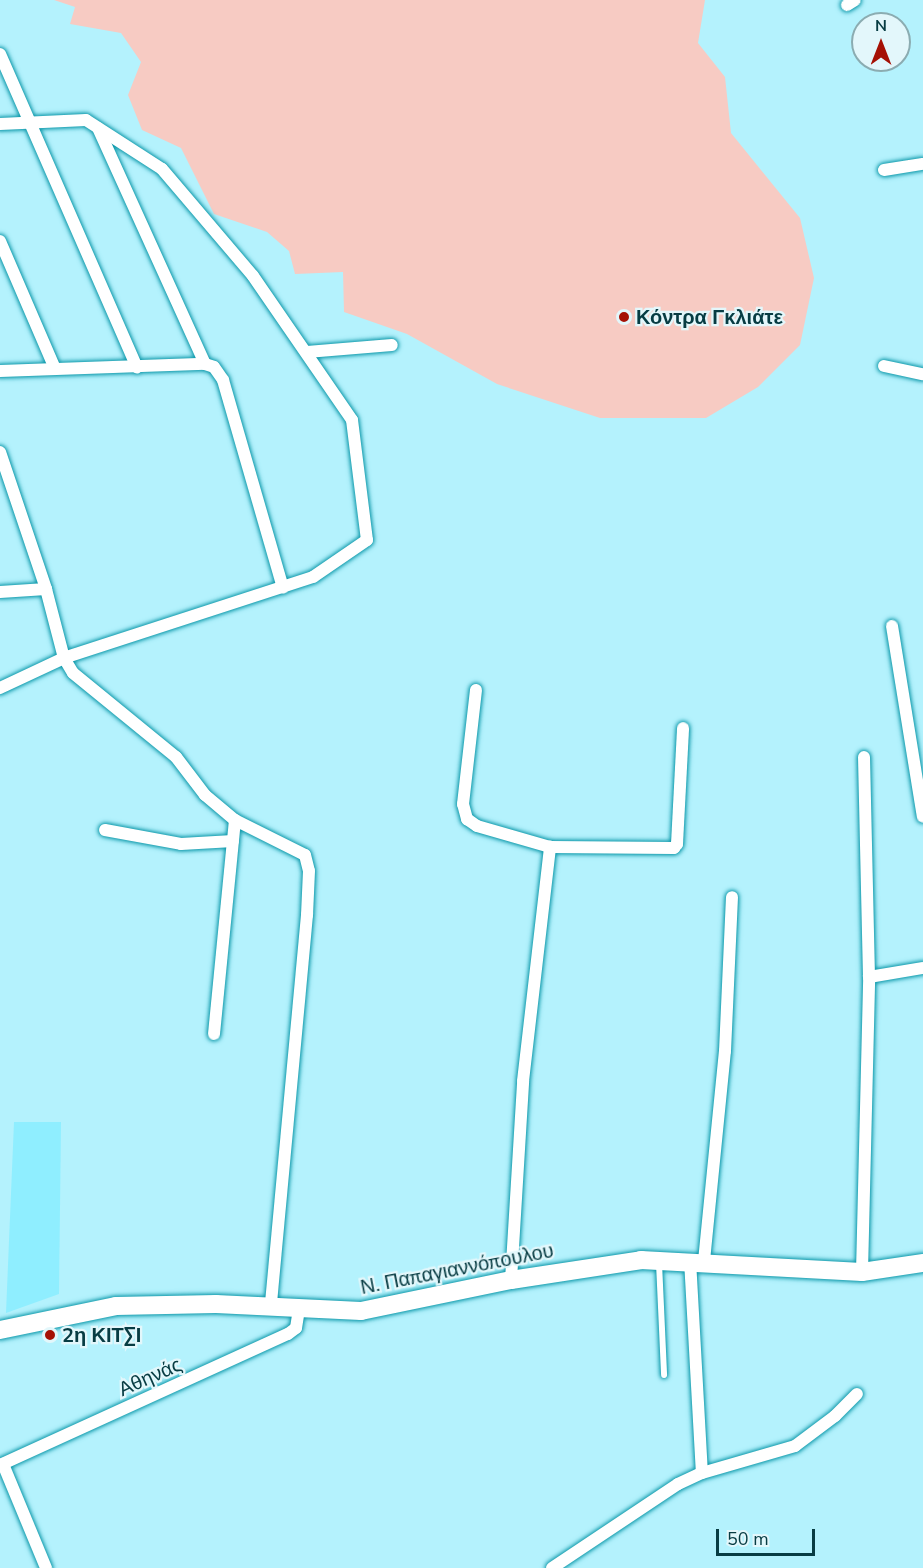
<!DOCTYPE html>
<html>
<head>
<meta charset="utf-8">
<style>
	body { margin:0 }
	#map { position:relative; width:923px; height:1568px; overflow:hidden; background:#b4f2fd; font-family:"Nunito Sans",sans-serif }
	div>[style] { position:absolute }
	.built>* { inset:0; background:#8feeff }
	.green>* { inset:0; background:#f7cbc3 }
	.roads { filter:drop-shadow(0 0 2px #0c98aa) drop-shadow(0 0 2px #0c98aa) }
	.lane>* { height:6px; margin:-3px; padding:0 3px; transform-origin:3px; border-radius:3px; background:#fff }
	.street>* { height:12px; margin:-6px; padding:0 6px; transform-origin:6px; border-radius:6px; background:#fff }
	.secondary>* { height:18px; margin:-9px; padding:0 9px; transform-origin:9px; border-radius:9px; background:#fff }
	.dots>* { width:16px; height:16px; translate:-50% -50%; box-sizing:border-box; border:3px solid #e3f7fb; border-radius:50% }
	span { translate:-50% -50%; white-space:nowrap; text-align:center; line-height:1.15; -webkit-text-stroke:4.5px #e3f7fb; paint-order:stroke }
	.poi-label { font-size:20px; color:#073c43; font-weight:700 }
	.left { translate:0 -50%; text-align:left }
	.street-label { font-size:20px; color:#073c43 }
	.north { position:absolute; left:851px; top:12px; width:60px; height:60px; box-sizing:border-box; background:#e3f7fb; border:2px solid #8bacb1; border-radius:50%; rotate:0deg; font-size:16px; font-weight:700; line-height:24px; text-align:center; color:#073c43 }
	.north::after { content:''; display:block; margin:auto; width:21px; height:27px; background:#a51105; clip-path:polygon(50% 0,100% 100%,50% 72%,0 100%) }
	.scale { position:absolute; left:716px; top:1529px; width:99px; height:27px; box-sizing:border-box; border:3px solid #073c43; border-top:0; padding-left:8px; font-size:18px; line-height:21px; white-space:nowrap; color:#073c43; -webkit-text-stroke:4px #e3f7fb; paint-order:stroke }
</style>
</head>
<body>
<div id="map">
	<div class="built">
		<i style="clip-path:polygon(14px 1122px,61px 1122px,59px 1294px,6px 1313px)"></i>
	</div>
	<div class="green">
		<i style="clip-path:polygon(54px 0,705px 0,698px 43px,725px 77px,731px 133px,800px 218px,814px 278px,800px 345px,758px 387px,706px 418px,600px 418px,497px 384px,407px 334px,344px 312px,343px 272px,295px 274px,289px 251px,267px 232px,214px 214px,181px 148px,142px 130px,128px 95px,141px 62px,121px 33px,70px 24px,75px 7px)"></i>
	</div>
	<div class="roads">
		<div class="lane">
			<i style="left:659px;top:1263px;width:112px;rotate:87.4deg"></i>
		</div>
		<div class="street">
			<i style="left:847px;top:5px;width:9px;rotate:-32deg"></i>
			<i style="left:0;top:54px;width:342px;rotate:66.4deg"></i>
			<i style="left:0;top:124px;width:86px;rotate:-2.7deg"></i>
			<i style="left:86px;top:120px;width:90px;rotate:32.8deg"></i>
			<i style="left:162px;top:169px;width:140px;rotate:49.6deg"></i>
			<i style="left:253px;top:276px;width:175px;rotate:55.5deg"></i>
			<i style="left:352px;top:420px;width:121px;rotate:82.9deg"></i>
			<i style="left:367px;top:540px;width:65px;rotate:145.6deg"></i>
			<i style="left:313px;top:577px;width:262px;rotate:162deg"></i>
			<i style="left:64px;top:658px;width:71px;rotate:154.9deg"></i>
			<i style="left:98px;top:128px;width:259px;rotate:65.6deg"></i>
			<i style="left:884px;top:170px;width:39px;rotate:-9deg"></i>
			<i style="left:0;top:241px;width:139px;rotate:66.7deg"></i>
			<i style="left:307px;top:352px;width:85px;rotate:-4.7deg"></i>
			<i style="left:884px;top:366px;width:40px;rotate:12deg"></i>
			<i style="left:0;top:371px;width:205px;rotate:-2deg"></i>
			<i style="left:205px;top:364px;width:9px;rotate:18deg"></i>
			<i style="left:214px;top:367px;width:16px;rotate:55deg"></i>
			<i style="left:223px;top:380px;width:216px;rotate:73.9deg"></i>
			<i style="left:0;top:452px;width:145px;rotate:71.4deg"></i>
			<i style="left:46px;top:589px;width:71px;rotate:75.4deg"></i>
			<i style="left:64px;top:658px;width:17px;rotate:59deg"></i>
			<i style="left:73px;top:673px;width:133px;rotate:39.2deg"></i>
			<i style="left:176px;top:757px;width:48px;rotate:52.7deg"></i>
			<i style="left:205px;top:795px;width:39px;rotate:40deg"></i>
			<i style="left:235px;top:820px;width:78px;rotate:26.6deg"></i>
			<i style="left:305px;top:855px;width:16px;rotate:76deg"></i>
			<i style="left:309px;top:871px;width:44px;rotate:92.6deg"></i>
			<i style="left:307px;top:915px;width:393px;rotate:95.3deg"></i>
			<i style="left:0;top:592px;width:46px;rotate:-3.7deg"></i>
			<i style="left:892px;top:626px;width:193px;rotate:80.8deg"></i>
			<i style="left:476px;top:690px;width:115px;rotate:96.5deg"></i>
			<i style="left:463px;top:804px;width:16px;rotate:75deg"></i>
			<i style="left:467px;top:819px;width:12px;rotate:35deg"></i>
			<i style="left:477px;top:826px;width:76px;rotate:16deg"></i>
			<i style="left:550px;top:847px;width:124px;rotate:0.5deg"></i>
			<i style="left:674px;top:848px;width:5px;rotate:-53deg"></i>
			<i style="left:677px;top:844px;width:116px;rotate:-87deg"></i>
			<i style="left:105px;top:830px;width:77px;rotate:10.4deg"></i>
			<i style="left:181px;top:844px;width:52px;rotate:-3.3deg"></i>
			<i style="left:869px;top:977px;width:55px;rotate:-9.5deg"></i>
			<i style="left:214px;top:1034px;width:215px;rotate:-84.4deg"></i>
			<i style="left:690px;top:1260px;width:213px;rotate:86.8deg"></i>
			<i style="left:704px;top:1261px;width:211px;rotate:-84.3deg"></i>
			<i style="left:725px;top:1051px;width:154px;rotate:-87.4deg"></i>
			<i style="left:862px;top:1272px;width:295px;rotate:-88.6deg"></i>
			<i style="left:869px;top:977px;width:220px;rotate:-91.3deg"></i>
			<i style="left:511px;top:1280px;width:199px;rotate:-86.5deg"></i>
			<i style="left:523px;top:1081px;width:236px;rotate:-83.4deg"></i>
			<i style="left:3px;top:1464px;width:113px;rotate:67.5deg"></i>
			<i style="left:0;top:1465px;width:316px;rotate:-24.5deg"></i>
			<i style="left:288px;top:1334px;width:10px;rotate:-37deg"></i>
			<i style="left:296px;top:1328px;width:19px;rotate:-81deg"></i>
			<i style="left:552px;top:1568px;width:151px;rotate:-33.7deg"></i>
			<i style="left:678px;top:1484px;width:26px;rotate:-25deg"></i>
			<i style="left:702px;top:1473px;width:97px;rotate:-16.2deg"></i>
			<i style="left:795px;top:1446px;width:50px;rotate:-36.9deg"></i>
			<i style="left:835px;top:1416px;width:31px;rotate:-45deg"></i>
		</div>
		<div class="secondary">
			<i style="left:0;top:1330px;width:118px;rotate:-11.7deg"></i>
			<i style="left:116px;top:1306px;width:100px;rotate:-1.1deg"></i>
			<i style="left:216px;top:1304px;width:145px;rotate:2.8deg"></i>
			<i style="left:361px;top:1311px;width:153px;rotate:-11.7deg"></i>
			<i style="left:511px;top:1280px;width:132px;rotate:-8.7deg"></i>
			<i style="left:641px;top:1260px;width:221px;rotate:3.1deg"></i>
			<i style="left:862px;top:1272px;width:62px;rotate:-8.4deg"></i>
		</div>
	</div>
	<div class="dots">
		<i style="left:624px;top:317px;background:#a51105"></i>
		<i style="left:50px;top:1335px;background:#a51105"></i>
	</div>
	<div class="poi-label">
		<span class="left" style="left:636px;top:317px">Κόντρα Γκλιάτε</span>
		<span class="left" style="left:62px;top:1335px">2η ΚΙΤΣΙ</span>
	</div>
	<div class="street-label">
		<span style="left:457px;top:1269px;rotate:-11deg">Ν. Παπαγιαννόπουλου</span>
		<span style="left:150px;top:1377px;rotate:-24deg">Αθηνάς</span>
	</div>
	<div class="north">N</div>
	<div class="scale">50 m</div>
</div>
</body>
</html>
